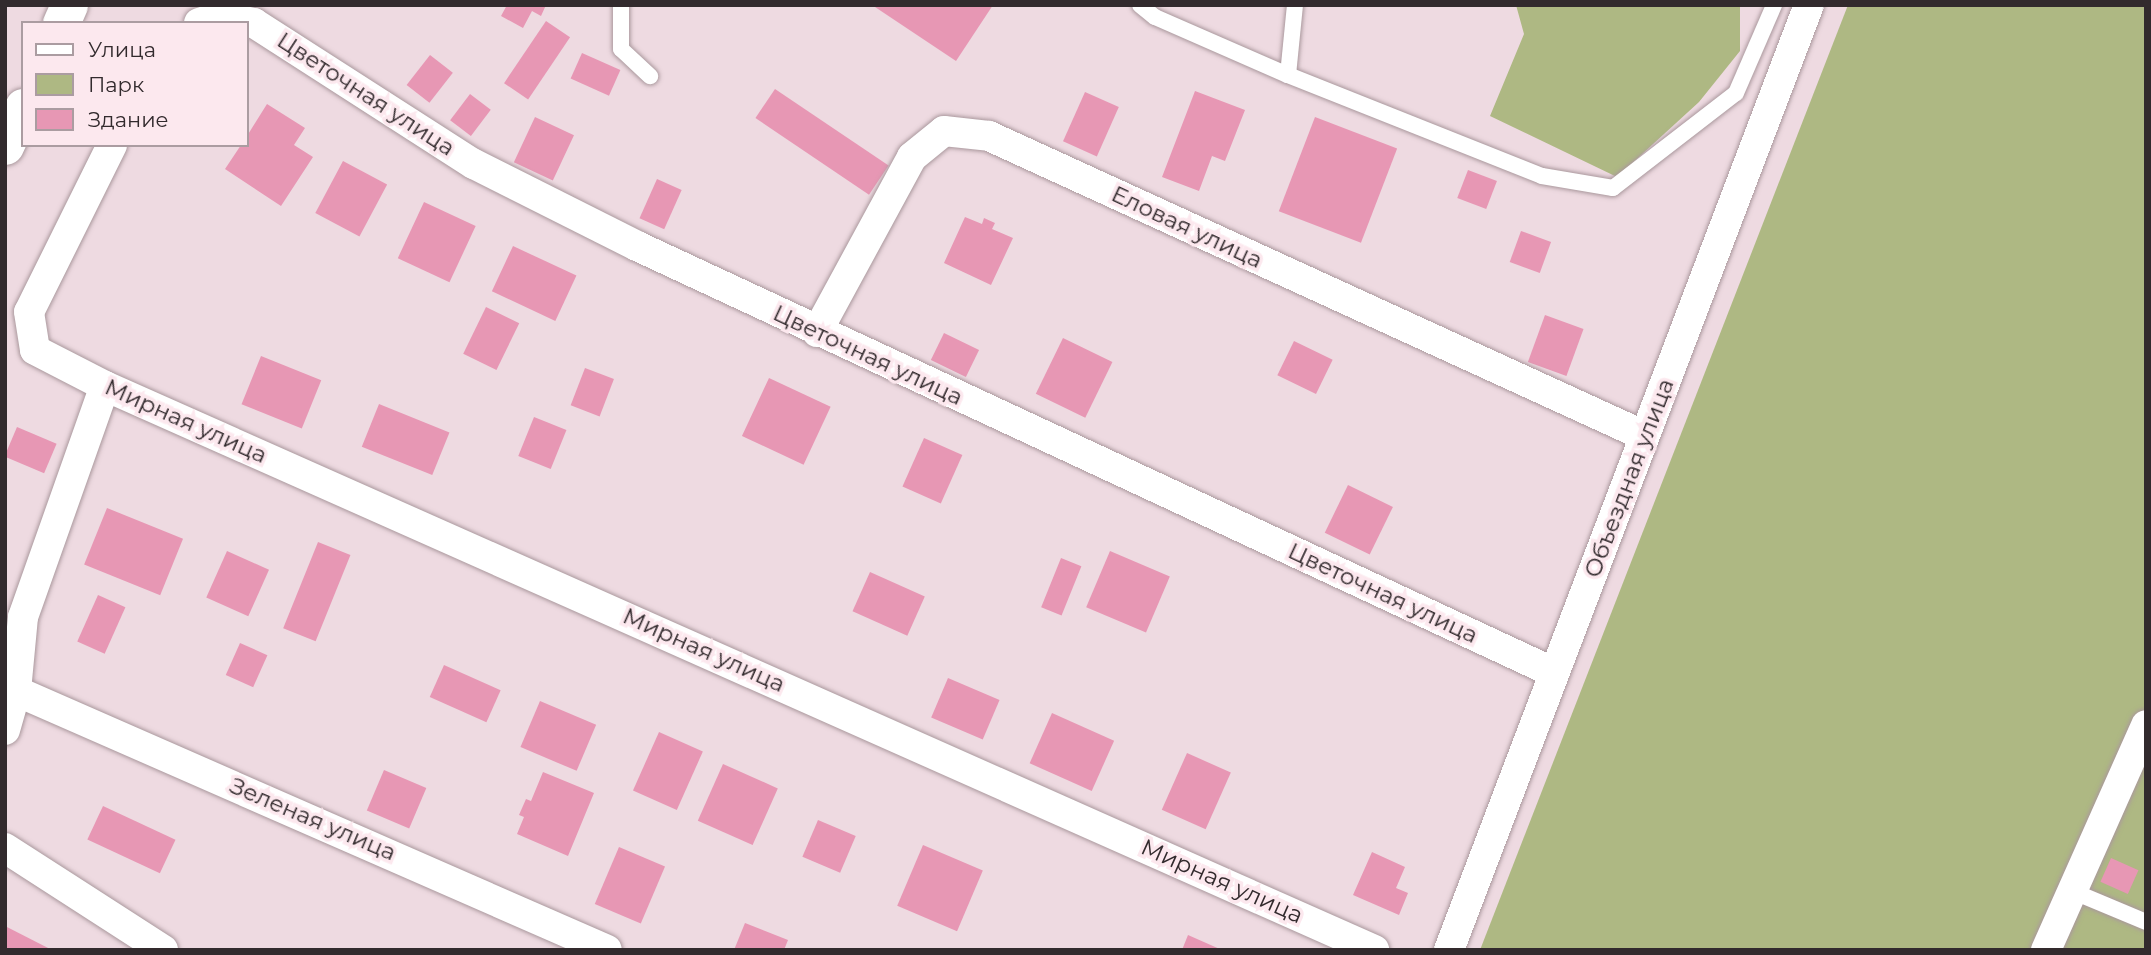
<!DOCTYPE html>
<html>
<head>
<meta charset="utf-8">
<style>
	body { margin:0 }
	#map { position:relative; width:2151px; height:955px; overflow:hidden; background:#eedae1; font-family:Montserrat,sans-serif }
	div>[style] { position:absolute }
	.green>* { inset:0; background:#aeb883 }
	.building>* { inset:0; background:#e797b4; transform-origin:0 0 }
	.roads { filter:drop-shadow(0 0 2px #aa989d) drop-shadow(0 0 2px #aa989d) }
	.service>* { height:16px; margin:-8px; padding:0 8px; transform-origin:8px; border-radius:8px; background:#fff }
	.minor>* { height:30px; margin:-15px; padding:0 15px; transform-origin:15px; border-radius:15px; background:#fff }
	.tertiary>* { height:37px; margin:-18.5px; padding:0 18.5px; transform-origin:18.5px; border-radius:18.5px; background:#fff }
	span { translate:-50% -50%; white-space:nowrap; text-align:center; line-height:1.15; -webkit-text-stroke:7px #fce8ee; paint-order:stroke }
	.street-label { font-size:23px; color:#322a2d }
	.frame { position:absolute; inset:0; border:7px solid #322a2d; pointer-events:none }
	.legend { position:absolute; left:21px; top:21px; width:228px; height:126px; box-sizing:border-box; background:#fce8ee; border:2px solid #ab9ca1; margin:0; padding:9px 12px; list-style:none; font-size:21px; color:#322a2d }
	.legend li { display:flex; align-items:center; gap:14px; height:35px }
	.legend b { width:35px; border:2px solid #ab9ca1 }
</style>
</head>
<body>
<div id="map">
	<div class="green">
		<i style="clip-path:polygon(1516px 5px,1740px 5px,1740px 51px,1699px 102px,1617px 177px,1490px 116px,1524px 34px)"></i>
		<i style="clip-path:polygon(1848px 5px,2146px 5px,2146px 950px,1480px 950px)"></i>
	</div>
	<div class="building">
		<i style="clip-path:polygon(507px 5px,546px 5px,541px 16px,532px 11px,523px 28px,501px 16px)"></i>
		<i style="clip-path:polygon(872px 5px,993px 5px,956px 61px)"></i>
		<i style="left:546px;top:21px;width:29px;height:75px;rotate:34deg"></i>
		<i style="left:582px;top:53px;width:42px;height:28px;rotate:24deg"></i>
		<i style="left:430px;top:55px;width:29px;height:38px;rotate:38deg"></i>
		<i style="left:775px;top:89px;width:137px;height:35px;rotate:34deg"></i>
		<i style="clip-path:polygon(1195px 91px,1245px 110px,1225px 161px,1212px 156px,1199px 191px,1162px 177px)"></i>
		<i style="left:1085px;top:92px;width:37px;height:54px;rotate:24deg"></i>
		<i style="left:470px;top:94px;width:26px;height:33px;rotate:37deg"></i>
		<i style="clip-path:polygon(267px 104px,305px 128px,294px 145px,313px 157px,281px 206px,225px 169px,241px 145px,247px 145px,247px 136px)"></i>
		<i style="left:535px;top:117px;width:43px;height:50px;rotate:25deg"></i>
		<i style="left:1315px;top:117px;width:88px;height:101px;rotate:21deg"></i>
		<i style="left:343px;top:161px;width:50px;height:59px;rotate:28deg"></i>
		<i style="left:1468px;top:170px;width:31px;height:30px;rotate:21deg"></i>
		<i style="left:657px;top:179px;width:27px;height:43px;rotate:24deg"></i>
		<i style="left:424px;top:202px;width:57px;height:62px;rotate:25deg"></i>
		<i style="clip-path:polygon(965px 217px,982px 224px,984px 218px,995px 223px,992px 229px,1013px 238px,991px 285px,944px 263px)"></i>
		<i style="left:1521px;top:231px;width:32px;height:33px;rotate:20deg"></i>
		<i style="left:513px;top:246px;width:70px;height:50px;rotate:25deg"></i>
		<i style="left:486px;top:307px;width:37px;height:52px;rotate:26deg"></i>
		<i style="left:1545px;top:315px;width:41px;height:50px;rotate:20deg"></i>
		<i style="left:944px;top:333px;width:39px;height:30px;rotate:26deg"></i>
		<i style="left:1063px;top:338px;width:55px;height:62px;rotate:26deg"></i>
		<i style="left:1294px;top:341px;width:43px;height:38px;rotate:26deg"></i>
		<i style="left:261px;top:356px;width:65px;height:52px;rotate:22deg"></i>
		<i style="left:585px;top:368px;width:31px;height:40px;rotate:21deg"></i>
		<i style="left:769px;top:378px;width:68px;height:64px;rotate:25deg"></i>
		<i style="left:379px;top:404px;width:76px;height:46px;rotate:22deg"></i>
		<i style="left:534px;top:417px;width:35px;height:42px;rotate:22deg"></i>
		<i style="left:17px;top:427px;width:43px;height:32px;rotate:23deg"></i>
		<i style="left:924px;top:438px;width:42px;height:53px;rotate:24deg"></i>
		<i style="left:1348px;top:485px;width:50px;height:53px;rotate:26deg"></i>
		<i style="left:107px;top:508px;width:82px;height:61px;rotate:22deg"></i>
		<i style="left:318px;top:542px;width:35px;height:93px;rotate:22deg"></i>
		<i style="left:227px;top:551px;width:46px;height:51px;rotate:24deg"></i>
		<i style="left:1110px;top:551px;width:65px;height:61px;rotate:23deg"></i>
		<i style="left:1061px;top:558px;width:22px;height:53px;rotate:22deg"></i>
		<i style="left:870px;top:572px;width:60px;height:43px;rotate:24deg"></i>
		<i style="left:98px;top:595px;width:30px;height:51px;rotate:24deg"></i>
		<i style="left:240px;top:643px;width:30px;height:35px;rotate:24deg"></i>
		<i style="left:444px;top:665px;width:62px;height:35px;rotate:24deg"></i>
		<i style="left:948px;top:678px;width:56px;height:43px;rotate:23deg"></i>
		<i style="left:540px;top:701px;width:61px;height:50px;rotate:23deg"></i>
		<i style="left:1052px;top:713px;width:68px;height:55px;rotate:24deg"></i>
		<i style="left:659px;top:732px;width:48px;height:64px;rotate:24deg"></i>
		<i style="left:1187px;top:753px;width:48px;height:62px;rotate:24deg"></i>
		<i style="left:723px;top:764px;width:60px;height:62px;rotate:24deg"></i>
		<i style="left:384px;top:770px;width:46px;height:44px;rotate:23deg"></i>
		<i style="clip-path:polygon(543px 772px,594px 793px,568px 856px,517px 834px,524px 817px,519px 815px,526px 799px,531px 801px)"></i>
		<i style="left:103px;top:806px;width:80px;height:37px;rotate:25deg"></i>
		<i style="left:818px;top:820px;width:41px;height:40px;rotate:23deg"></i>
		<i style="left:923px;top:845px;width:65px;height:66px;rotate:23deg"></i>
		<i style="left:619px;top:847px;width:50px;height:62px;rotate:23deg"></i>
		<i style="clip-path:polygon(1372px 852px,1405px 867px,1396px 888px,1408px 893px,1399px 915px,1353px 895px)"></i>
		<i style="left:2111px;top:858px;width:30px;height:26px;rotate:24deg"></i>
		<i style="clip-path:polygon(745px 923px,788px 940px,784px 950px,734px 950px)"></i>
		<i style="clip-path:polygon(5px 926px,52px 950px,5px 950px)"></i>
		<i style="clip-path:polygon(1188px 935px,1222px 950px,1182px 950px)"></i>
	</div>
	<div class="roads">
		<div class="service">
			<i style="left:621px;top:5px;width:44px;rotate:90deg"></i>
			<i style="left:621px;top:49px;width:40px;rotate:43deg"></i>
			<i style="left:1140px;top:5px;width:19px;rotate:39deg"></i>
			<i style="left:1155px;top:17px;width:145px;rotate:23.6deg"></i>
			<i style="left:1288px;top:75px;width:273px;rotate:21.7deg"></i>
			<i style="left:1542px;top:176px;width:72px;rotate:9.6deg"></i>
			<i style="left:1613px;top:188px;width:155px;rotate:-37.7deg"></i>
			<i style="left:1736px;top:93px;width:96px;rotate:-66.6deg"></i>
			<i style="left:1288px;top:75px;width:70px;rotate:-84.3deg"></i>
			<i style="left:2072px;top:891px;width:80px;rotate:22.7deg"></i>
		</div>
		<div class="minor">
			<i style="left:199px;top:23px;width:23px;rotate:-18deg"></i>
			<i style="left:221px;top:16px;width:34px;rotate:12deg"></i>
			<i style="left:254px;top:23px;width:261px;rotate:32.7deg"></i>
			<i style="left:474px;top:164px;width:182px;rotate:26.7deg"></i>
			<i style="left:637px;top:246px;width:1012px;rotate:24.95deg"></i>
			<i style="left:112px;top:145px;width:186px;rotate:116.4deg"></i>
			<i style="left:29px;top:312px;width:38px;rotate:81deg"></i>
			<i style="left:35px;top:350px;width:79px;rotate:27.2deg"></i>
			<i style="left:105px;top:386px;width:1389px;rotate:23.96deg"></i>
			<i style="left:817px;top:332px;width:199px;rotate:-61.5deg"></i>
			<i style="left:912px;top:157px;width:41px;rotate:-39.1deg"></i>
			<i style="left:944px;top:131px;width:45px;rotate:6.3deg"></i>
			<i style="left:989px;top:136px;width:721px;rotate:24.58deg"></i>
			<i style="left:16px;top:691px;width:645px;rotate:23.66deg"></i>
			<i style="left:5px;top:730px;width:41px;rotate:-74.2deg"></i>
			<i style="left:16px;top:691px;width:74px;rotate:-84.6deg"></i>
			<i style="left:23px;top:617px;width:245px;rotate:-70.5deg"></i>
			<i style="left:5px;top:848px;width:188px;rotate:32.8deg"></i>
			<i style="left:1449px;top:950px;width:1011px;rotate:-69.15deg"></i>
			<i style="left:2046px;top:950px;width:246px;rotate:-66deg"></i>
		</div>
		<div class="tertiary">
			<i style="left:61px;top:23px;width:20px;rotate:-66deg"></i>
			<i style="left:5px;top:146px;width:43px;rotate:-65.2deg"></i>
		</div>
	</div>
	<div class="street-label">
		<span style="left:366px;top:94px;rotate:33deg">Цветочная улица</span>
		<span style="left:1187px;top:227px;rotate:25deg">Еловая улица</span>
		<span style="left:868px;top:355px;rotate:25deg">Цветочная улица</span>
		<span style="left:186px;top:421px;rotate:24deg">Мирная улица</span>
		<span style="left:1629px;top:478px;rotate:-69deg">Объездная улица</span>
		<span style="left:1383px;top:593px;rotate:25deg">Цветочная улица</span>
		<span style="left:704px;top:650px;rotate:24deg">Мирная улица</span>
		<span style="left:313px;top:819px;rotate:23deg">Зеленая улица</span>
		<span style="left:1222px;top:881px;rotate:24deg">Мирная улица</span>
	</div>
	<div class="frame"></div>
	<ul class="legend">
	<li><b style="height:9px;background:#fff"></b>Улица</li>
	<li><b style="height:19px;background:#aeb883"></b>Парк</li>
	<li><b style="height:19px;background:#e797b4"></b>Здание</li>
	</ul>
</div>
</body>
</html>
